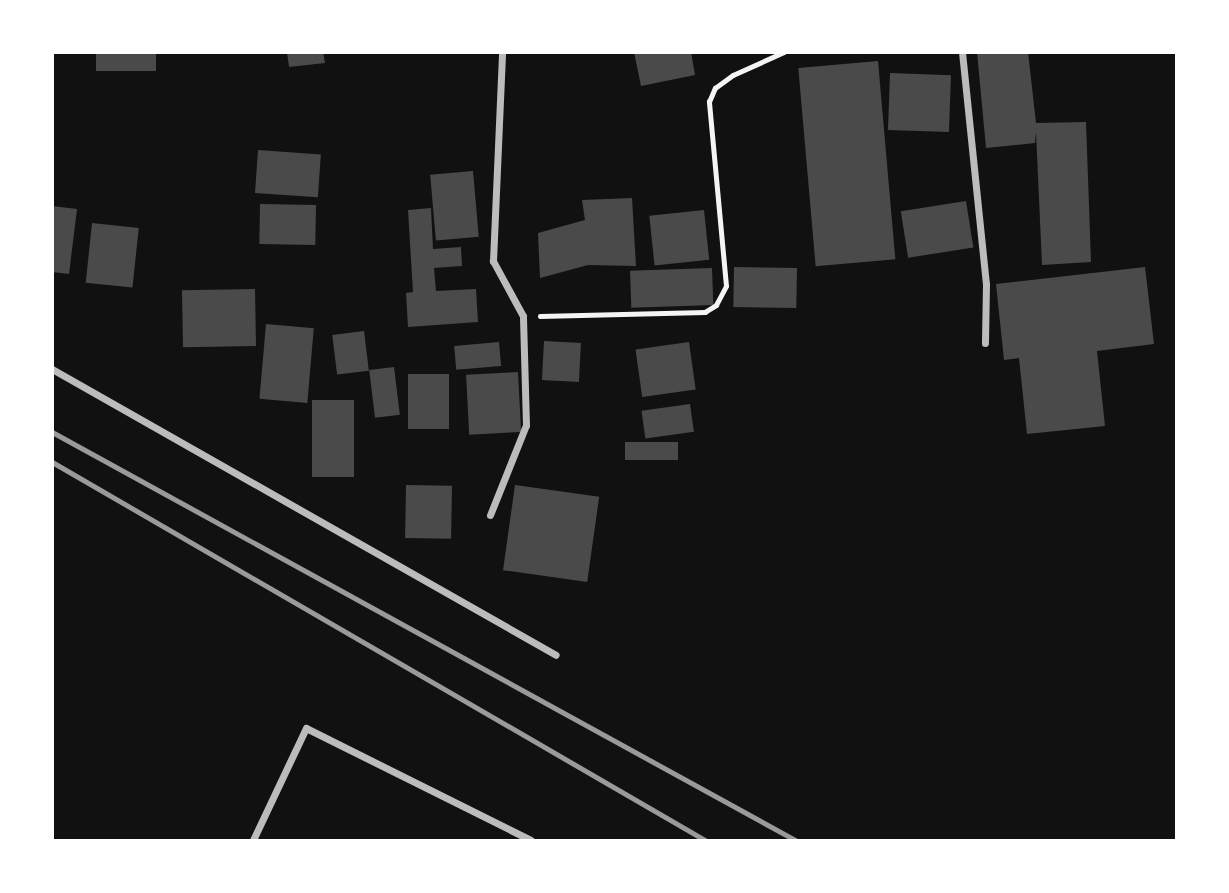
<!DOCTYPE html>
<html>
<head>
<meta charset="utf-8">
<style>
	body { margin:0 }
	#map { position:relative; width:1229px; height:893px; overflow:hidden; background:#111; font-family:Ubuntu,sans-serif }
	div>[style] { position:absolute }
	.building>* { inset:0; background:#4a4a4a; transform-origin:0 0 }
	.path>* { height:4.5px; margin:-2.25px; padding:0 2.25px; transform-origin:2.25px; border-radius:2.25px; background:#f5f5f5 }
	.minor>* { height:7px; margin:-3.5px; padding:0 3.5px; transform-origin:3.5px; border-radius:3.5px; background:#bcbcbc }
	.rail>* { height:5px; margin:-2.5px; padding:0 2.5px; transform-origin:2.5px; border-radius:2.5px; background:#9a9a9a }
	span { translate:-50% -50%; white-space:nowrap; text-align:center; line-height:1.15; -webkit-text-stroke:7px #fff; paint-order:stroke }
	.frame { position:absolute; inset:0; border:54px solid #fff; pointer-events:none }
</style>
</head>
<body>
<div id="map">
	<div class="building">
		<i style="left:96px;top:52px;width:60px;height:19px"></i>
		<i style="clip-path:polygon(287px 52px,323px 52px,325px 63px,289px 67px)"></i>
		<i style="clip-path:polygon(634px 52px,691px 52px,695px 75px,641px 86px)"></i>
		<i style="clip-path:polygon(977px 52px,1028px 52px,1036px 123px,1086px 122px,1091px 262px,1042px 265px,1036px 132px,1035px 143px,986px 148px)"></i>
		<i style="left:878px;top:61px;width:199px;height:80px;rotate:85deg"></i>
		<i style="left:890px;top:73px;width:61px;height:57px;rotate:2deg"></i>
		<i style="left:258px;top:150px;width:63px;height:43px;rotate:4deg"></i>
		<i style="left:473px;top:171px;width:66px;height:43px;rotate:85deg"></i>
		<i style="clip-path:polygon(632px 198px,636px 266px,588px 265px,540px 278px,538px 233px,585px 220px,582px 200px)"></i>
		<i style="left:966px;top:201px;width:47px;height:66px;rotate:81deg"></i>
		<i style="left:260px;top:204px;width:56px;height:40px;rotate:1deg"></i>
		<i style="clip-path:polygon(52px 206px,77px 209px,69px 274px,52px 272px)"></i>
		<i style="clip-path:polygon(431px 208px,433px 249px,461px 247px,462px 266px,434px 268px,436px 291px,476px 289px,478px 322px,408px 327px,406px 293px,413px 292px,408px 210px)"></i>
		<i style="left:704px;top:210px;width:50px;height:55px;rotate:84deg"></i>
		<i style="left:92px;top:223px;width:47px;height:60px;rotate:6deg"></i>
		<i style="left:734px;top:267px;width:63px;height:40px;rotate:1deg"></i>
		<i style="clip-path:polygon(1145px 267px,1154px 344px,1097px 351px,1105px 426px,1027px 434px,1019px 358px,1004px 360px,996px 284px)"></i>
		<i style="left:712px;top:268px;width:37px;height:82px;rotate:88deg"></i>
		<i style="left:255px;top:289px;width:57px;height:73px;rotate:89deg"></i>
		<i style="left:266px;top:324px;width:48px;height:75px;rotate:5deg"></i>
		<i style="left:364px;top:331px;width:40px;height:32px;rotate:83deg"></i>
		<i style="left:544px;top:341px;width:37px;height:39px;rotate:3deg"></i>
		<i style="left:499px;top:342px;width:24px;height:45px;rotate:85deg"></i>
		<i style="left:689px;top:342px;width:48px;height:54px;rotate:82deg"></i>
		<i style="left:394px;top:367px;width:48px;height:25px;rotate:83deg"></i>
		<i style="left:518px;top:372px;width:60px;height:52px;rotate:87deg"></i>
		<i style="left:449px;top:374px;width:55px;height:41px;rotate:90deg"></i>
		<i style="left:354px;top:400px;width:77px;height:42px;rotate:90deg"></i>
		<i style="left:690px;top:404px;width:28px;height:49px;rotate:82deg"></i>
		<i style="left:678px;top:442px;width:18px;height:53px;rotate:90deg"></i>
		<i style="left:406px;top:485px;width:46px;height:53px;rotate:1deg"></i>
		<i style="left:515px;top:485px;width:85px;height:86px;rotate:8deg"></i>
	</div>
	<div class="path">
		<i style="left:540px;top:316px;width:165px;rotate:-1.4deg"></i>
		<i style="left:705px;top:312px;width:13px;rotate:-32deg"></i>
		<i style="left:716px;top:305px;width:21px;rotate:-62deg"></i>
		<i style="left:726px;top:286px;width:185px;rotate:-95.3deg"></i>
		<i style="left:709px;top:102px;width:15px;rotate:-67deg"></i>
		<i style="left:715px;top:88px;width:22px;rotate:-36deg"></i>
		<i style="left:733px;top:75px;width:56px;rotate:-24.3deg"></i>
	</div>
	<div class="minor">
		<i style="left:962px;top:52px;width:233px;rotate:84.1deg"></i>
		<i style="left:986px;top:284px;width:59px;rotate:91deg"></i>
		<i style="left:52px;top:369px;width:579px;rotate:29.57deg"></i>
		<i style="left:490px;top:515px;width:97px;rotate:-68.2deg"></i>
		<i style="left:526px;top:425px;width:109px;rotate:-91.6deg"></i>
		<i style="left:523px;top:316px;width:63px;rotate:-118.6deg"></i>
		<i style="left:493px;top:261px;width:209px;rotate:-87.5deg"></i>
		<i style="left:253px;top:840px;width:124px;rotate:-64.7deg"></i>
		<i style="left:306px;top:728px;width:251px;rotate:26.5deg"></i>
	</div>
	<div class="rail">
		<i style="left:52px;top:432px;width:848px;rotate:28.77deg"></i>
		<i style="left:52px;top:462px;width:755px;rotate:30.07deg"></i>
	</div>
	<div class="frame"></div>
</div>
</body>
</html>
